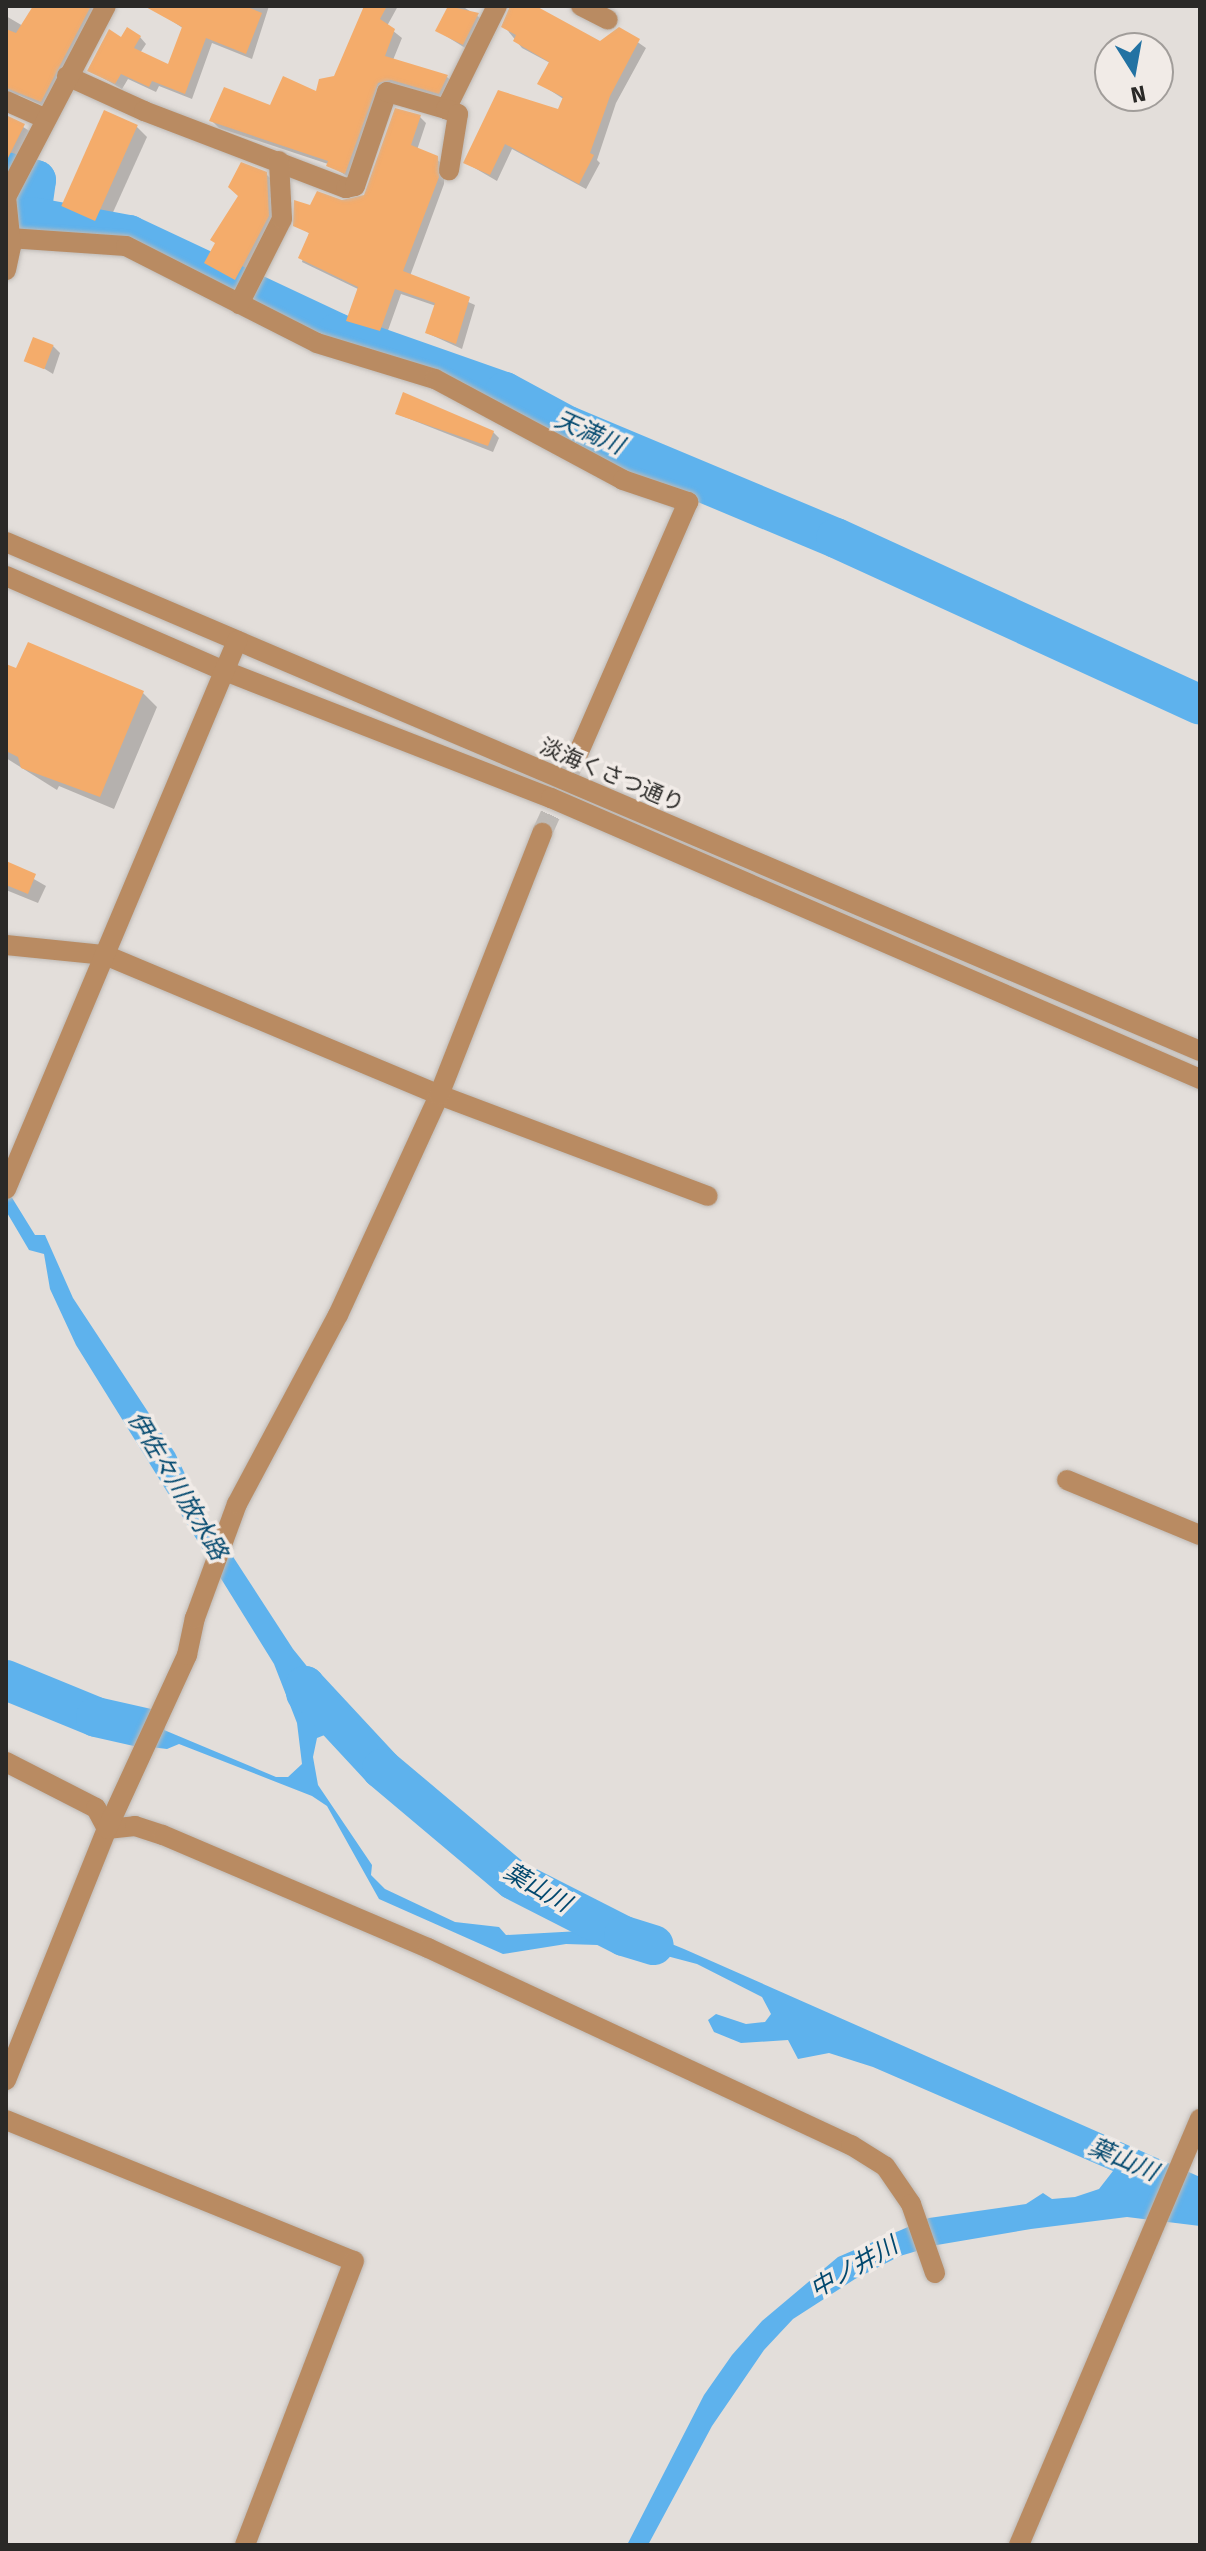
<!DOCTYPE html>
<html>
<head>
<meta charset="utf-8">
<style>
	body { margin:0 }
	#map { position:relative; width:1206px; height:2551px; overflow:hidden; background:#e3deda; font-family:"Fira Sans","Noto Sans JP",sans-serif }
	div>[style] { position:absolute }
	.water>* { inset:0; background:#5eb2ed }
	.shadow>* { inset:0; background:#0003 }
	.river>* { height:40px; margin:-20px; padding:0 20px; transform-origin:20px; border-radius:20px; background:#5eb2ed }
	.building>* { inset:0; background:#f4ac6b; transform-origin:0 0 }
	.minor-tunnel>* { height:20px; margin-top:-10px; transform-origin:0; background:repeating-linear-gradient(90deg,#bebab6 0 20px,transparent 0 30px) }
	.roads { filter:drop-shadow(0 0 2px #bebab6) drop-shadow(0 0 2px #bebab6) }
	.minor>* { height:20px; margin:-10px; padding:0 10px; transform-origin:10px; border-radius:10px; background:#b98b62 }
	span { translate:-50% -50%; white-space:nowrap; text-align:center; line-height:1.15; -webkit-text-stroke:7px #f1ebe7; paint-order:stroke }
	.street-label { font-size:22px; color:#2a2927 }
	.water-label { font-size:24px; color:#02486e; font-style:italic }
	.frame { position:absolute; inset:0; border:8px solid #2a2927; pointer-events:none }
	.north { position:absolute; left:1094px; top:32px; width:80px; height:80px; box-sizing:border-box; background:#f1ebe7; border:2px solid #a19d9a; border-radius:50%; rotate:169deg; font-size:22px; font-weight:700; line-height:32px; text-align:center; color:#2a2927 }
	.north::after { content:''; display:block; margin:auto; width:28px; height:36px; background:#2272a3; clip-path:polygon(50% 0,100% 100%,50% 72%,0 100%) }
</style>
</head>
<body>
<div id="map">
	<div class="water">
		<i style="clip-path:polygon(6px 1188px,35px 1235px,45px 1235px,73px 1298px,175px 1453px,200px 1506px,293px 1649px,343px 1711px,327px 1734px,317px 1738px,313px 1757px,318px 1785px,372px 1865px,371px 1875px,385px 1889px,455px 1922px,499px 1927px,506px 1935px,598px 1930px,620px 1923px,684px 1949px,1200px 2177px,1200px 2226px,1127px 2217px,1031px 2229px,937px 2245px,900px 2256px,855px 2279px,793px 2319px,764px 2350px,712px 2426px,648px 2545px,627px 2545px,704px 2395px,732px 2355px,762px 2321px,838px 2257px,929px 2218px,1026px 2204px,1043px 2193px,1052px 2199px,1075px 2197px,1099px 2189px,1113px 2171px,873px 2067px,829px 2053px,798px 2059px,788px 2040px,741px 2043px,714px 2032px,708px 2020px,716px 2014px,746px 2024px,765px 2022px,771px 2014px,762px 1997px,697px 1964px,629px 1946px,566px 1944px,503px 1954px,379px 1899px,327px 1806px,312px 1796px,179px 1744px,167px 1749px,135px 1745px,104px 1723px,85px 1719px,98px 1712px,133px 1717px,276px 1777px,288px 1777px,302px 1764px,297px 1723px,274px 1664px,76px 1345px,50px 1289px,44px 1254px,29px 1250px,6px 1211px)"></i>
	</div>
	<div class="shadow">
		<i style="clip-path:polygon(35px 6px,102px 6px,48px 108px,19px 95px,6px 100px,6px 16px,23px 26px)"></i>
		<i style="clip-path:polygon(167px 6px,269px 6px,252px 59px,212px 43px,192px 99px,159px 86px,156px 92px,128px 79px,122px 89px,89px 70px,122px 39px,140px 37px,146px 44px,140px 53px,170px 67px,184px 29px,162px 14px)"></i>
		<i style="clip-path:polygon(366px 6px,398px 6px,387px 26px,402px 38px,393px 60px,447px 77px,455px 84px,447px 100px,399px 86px,353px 180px,328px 164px,219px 128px,212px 121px,317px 93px,336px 78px)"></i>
		<i style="clip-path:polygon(451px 6px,462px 6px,485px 21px,470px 51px,438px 31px)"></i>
		<i style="clip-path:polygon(511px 6px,529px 6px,600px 44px,619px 29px,646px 48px,616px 103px,597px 160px,600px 163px,586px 189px,512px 149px,497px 181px,466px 163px,560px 112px,565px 100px,539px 83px,550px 63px,522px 48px,504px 26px)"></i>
		<i style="clip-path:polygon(6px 116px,31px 132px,6px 187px)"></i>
		<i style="clip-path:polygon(420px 117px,426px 123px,417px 150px,444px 164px,444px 184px,410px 276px,475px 305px,462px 349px,427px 333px,436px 306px,401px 294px,386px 336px,355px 326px,348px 320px,360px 290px,302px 262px,309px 233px,295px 225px,311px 207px,365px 198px)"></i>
		<i style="clip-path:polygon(136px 126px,147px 137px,105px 230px,74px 216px,64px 206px)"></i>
		<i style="clip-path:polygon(265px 173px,275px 183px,277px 226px,245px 287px,206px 263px)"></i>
		<i style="clip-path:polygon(53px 346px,60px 353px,53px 374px,27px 358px)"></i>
		<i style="clip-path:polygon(397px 414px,493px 432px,499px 438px,493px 452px)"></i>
		<i style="clip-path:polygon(29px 644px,143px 693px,157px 707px,114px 809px,59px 786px,57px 790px,6px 758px,6px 666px,17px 671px)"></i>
		<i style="clip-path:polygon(6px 863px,46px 886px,38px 903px,6px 890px)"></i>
	</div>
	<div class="river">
		<i style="left:6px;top:172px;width:31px;rotate:15deg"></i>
		<i style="left:36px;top:180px;width:37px;rotate:98deg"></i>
		<i style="left:31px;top:217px;width:100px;rotate:10.4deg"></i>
		<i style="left:129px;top:235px;width:230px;rotate:25.2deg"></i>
		<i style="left:337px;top:333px;width:178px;rotate:19.4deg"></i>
		<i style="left:505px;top:392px;width:72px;rotate:28.4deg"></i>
		<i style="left:568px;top:426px;width:290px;rotate:22.7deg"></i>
		<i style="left:836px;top:538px;width:400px;rotate:24.6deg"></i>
		<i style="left:6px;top:1680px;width:97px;rotate:22.3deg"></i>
		<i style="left:96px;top:1717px;width:50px;rotate:12.7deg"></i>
		<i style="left:306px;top:1693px;width:7px;rotate:-98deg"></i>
		<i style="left:305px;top:1686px;width:113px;rotate:47.1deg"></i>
		<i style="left:382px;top:1769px;width:172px;rotate:40.1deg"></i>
		<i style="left:514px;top:1880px;width:123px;rotate:27deg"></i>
		<i style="left:624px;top:1936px;width:31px;rotate:17deg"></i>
	</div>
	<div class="building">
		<i style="clip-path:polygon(33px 6px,91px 6px,41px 102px,6px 88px,6px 29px,16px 33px)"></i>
		<i style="clip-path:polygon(144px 6px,245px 6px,262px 13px,246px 54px,206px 38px,185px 94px,152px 81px,149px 87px,121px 74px,115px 84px,87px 71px,109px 29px,121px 37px,127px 27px,141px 36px,134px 48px,168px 64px,182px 27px)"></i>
		<i style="clip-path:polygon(364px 6px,387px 6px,380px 19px,395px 29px,385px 56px,448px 75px,439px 94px,391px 80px,378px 83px,345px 174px,326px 166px,328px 161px,209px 121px,224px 87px,270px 105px,283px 76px,316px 91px,319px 79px,334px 76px)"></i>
		<i style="clip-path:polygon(448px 6px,479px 13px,463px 45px,435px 31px)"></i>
		<i style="clip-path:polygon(510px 6px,536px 6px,600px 41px,619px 27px,640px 39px,610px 96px,590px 153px,594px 155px,579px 184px,505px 144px,490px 175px,463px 163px,498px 90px,558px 109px,563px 97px,537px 84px,549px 62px,513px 41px,516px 35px,501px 27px)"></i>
		<i style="clip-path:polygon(395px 108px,421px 115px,411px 145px,438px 156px,439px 177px,403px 271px,470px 297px,456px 344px,425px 333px,435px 303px,395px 289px,380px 331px,346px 321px,358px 287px,298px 258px,309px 233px,293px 226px,294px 200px,310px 205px,317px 191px,342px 200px,364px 195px)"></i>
		<i style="left:104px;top:110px;width:37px;height:105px;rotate:24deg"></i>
		<i style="clip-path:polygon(6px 115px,25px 124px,6px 162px)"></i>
		<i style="clip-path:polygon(241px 162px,267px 172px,269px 216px,235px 280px,204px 263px,215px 243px,210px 240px,238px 196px,228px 187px)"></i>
		<i style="left:33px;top:337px;width:22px;height:26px;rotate:21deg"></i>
		<i style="clip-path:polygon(403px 392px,494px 431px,488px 446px,395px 414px)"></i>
		<i style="clip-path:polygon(28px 642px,144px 691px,100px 797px,21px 768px,18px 757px,6px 751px,6px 664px,16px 668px)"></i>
		<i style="clip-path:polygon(6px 861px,36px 874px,28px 894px,6px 885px)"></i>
	</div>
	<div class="minor-tunnel">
		<i style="left:542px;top:833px;width:82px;rotate:-65.6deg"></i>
	</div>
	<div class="roads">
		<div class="minor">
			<i style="left:581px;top:6px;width:30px;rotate:27deg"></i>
			<i style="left:67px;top:76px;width:85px;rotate:24.4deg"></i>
			<i style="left:144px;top:111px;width:216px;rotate:20.9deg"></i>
			<i style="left:346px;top:188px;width:9px;rotate:-13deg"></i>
			<i style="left:355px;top:186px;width:99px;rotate:-71.2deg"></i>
			<i style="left:387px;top:92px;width:61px;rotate:16.1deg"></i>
			<i style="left:446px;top:109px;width:115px;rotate:-63.7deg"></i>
			<i style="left:6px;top:101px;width:42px;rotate:24.1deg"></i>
			<i style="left:446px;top:109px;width:13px;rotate:23deg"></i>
			<i style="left:458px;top:114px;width:57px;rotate:99.1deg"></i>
			<i style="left:9px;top:238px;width:117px;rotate:3.9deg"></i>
			<i style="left:126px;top:246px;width:214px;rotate:26.9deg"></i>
			<i style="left:317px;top:343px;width:123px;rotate:17deg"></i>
			<i style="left:435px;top:379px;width:213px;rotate:28.2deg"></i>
			<i style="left:623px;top:480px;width:69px;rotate:18.7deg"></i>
			<i style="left:688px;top:502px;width:279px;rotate:113.6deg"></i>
			<i style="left:6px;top:270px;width:25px;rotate:-78deg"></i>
			<i style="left:11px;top:246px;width:49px;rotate:-95.8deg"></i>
			<i style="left:6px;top:197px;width:216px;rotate:-62.4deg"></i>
			<i style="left:239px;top:304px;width:95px;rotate:-63.2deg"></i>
			<i style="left:282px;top:219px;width:58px;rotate:-93deg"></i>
			<i style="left:6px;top:542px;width:1298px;rotate:23.09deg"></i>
			<i style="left:6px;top:576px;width:239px;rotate:23.5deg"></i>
			<i style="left:225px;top:671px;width:350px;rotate:21.3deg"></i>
			<i style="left:551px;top:798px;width:707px;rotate:23.41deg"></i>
			<i style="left:6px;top:945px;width:100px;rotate:5.8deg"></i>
			<i style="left:105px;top:955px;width:362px;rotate:22.7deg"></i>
			<i style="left:439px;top:1095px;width:287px;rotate:20.6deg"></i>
			<i style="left:6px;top:1189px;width:595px;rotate:-67.14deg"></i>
			<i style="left:1067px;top:1480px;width:144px;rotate:22.5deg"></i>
			<i style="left:6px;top:1762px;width:101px;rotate:27.1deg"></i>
			<i style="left:96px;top:1808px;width:24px;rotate:62deg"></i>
			<i style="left:107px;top:1829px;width:28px;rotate:-6deg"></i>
			<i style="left:135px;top:1826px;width:29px;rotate:18deg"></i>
			<i style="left:163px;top:1835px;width:288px;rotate:23.1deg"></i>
			<i style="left:428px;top:1948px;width:467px;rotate:25deg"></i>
			<i style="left:851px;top:2145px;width:40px;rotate:32deg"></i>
			<i style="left:885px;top:2166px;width:46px;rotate:55.6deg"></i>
			<i style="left:911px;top:2204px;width:73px;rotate:70.8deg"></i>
			<i style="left:6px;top:2080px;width:271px;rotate:-68.1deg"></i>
			<i style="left:107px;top:1829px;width:192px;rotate:-65.3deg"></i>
			<i style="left:187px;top:1655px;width:38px;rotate:-78deg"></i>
			<i style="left:195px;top:1618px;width:121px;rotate:-69.8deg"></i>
			<i style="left:237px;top:1504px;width:214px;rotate:-61.9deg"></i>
			<i style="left:338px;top:1315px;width:242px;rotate:-65.3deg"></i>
			<i style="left:439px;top:1095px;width:282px;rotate:-68.5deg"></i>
			<i style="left:6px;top:2120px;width:375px;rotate:22.1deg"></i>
			<i style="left:354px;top:2261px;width:304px;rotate:111deg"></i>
			<i style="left:1019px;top:2545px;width:463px;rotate:-67deg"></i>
		</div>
	</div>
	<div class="street-label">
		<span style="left:612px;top:775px;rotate:23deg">淡海くさつ通り</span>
	</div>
	<div class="water-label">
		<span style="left:589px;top:433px;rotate:24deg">天満川</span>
		<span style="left:177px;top:1486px;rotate:59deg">伊佐々川放水路</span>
		<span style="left:537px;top:1888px;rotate:30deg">葉山川</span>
		<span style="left:1123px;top:2160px;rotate:23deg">葉山川</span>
		<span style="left:854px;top:2268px;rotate:-30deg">中ノ井川</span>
	</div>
	<div class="frame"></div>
	<div class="north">N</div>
</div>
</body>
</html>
